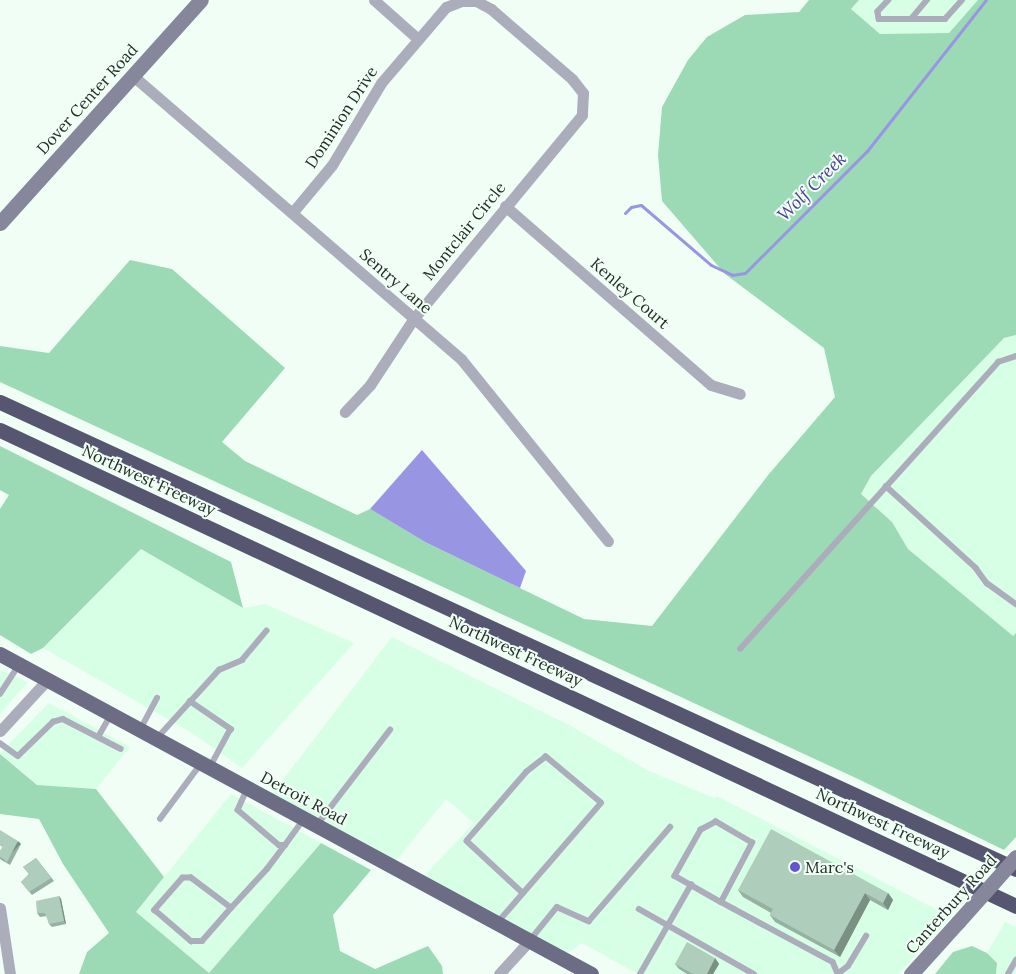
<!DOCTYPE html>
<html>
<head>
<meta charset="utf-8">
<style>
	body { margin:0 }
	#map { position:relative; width:1016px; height:974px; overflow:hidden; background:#f1fef5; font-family:Lora,serif }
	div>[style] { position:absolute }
	.built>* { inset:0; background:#d6ffe6 }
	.green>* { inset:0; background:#9cdab6 }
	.water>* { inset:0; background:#9896e2 }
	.stream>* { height:3px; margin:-1.5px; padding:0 1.5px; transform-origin:1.5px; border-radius:1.5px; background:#9896e2 }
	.lane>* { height:5.5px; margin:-2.75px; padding:0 2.75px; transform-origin:2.75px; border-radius:2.75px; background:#acadba }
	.street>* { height:11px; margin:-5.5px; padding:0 5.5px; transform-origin:5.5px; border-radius:5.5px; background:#acadba }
	.secondary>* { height:15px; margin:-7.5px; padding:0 7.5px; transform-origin:7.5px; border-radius:7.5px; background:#87879b }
	.primary>* { height:15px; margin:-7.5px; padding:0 7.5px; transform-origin:7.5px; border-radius:7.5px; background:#6c6d85 }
	.highway>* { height:15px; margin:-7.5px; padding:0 7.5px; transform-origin:7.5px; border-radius:7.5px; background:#565671 }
	.secondary-bridge>* { height:15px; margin:-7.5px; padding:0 7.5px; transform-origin:7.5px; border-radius:7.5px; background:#87879b }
	.wall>* { inset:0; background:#96b1a1 }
	.shaded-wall>* { inset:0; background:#7a9083; transform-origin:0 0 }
	.building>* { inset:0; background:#aecebb }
	.dots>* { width:14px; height:14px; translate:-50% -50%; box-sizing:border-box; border:2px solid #f1fef5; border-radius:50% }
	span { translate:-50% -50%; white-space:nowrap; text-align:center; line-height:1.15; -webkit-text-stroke:4px #f1fef5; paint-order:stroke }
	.street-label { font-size:16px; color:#212e26 }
	.poi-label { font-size:16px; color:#212e26 }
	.left { translate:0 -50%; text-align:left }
	.water-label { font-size:18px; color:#493e97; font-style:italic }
</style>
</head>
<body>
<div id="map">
	<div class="built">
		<i style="clip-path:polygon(859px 0,978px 0,949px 33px,880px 34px,851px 9px)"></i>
		<i style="clip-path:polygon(1016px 335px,1016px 633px,1013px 637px,908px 549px,892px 522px,861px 494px,871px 476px,1004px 338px)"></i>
		<i style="clip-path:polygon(141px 549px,243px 608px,265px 604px,354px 643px,242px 768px,192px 733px,43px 648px)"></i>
		<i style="clip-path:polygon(392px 637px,569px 725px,649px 771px,714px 798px,717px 796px,951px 917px,899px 974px,638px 974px,582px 943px,568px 953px,522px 930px,424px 876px,474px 823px,446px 799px,395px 862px,272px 794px)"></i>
		<i style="clip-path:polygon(0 670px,28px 682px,0 714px)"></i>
		<i style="clip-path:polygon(49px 703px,130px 747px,96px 789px,37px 785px,0 753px)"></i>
		<i style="clip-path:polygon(231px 794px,321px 843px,209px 973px,136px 912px)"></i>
		<i style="clip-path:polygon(1005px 922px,1016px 927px,1016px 974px,996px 974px,997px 963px,987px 953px)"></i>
	</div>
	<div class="green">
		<i style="clip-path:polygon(809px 0,859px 0,851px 9px,880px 34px,949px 33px,978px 0,1016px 0,1016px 335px,1004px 338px,871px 476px,861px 494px,892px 522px,908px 549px,1013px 636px,1016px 633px,1016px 837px,1004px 850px,858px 779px,0 382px,0 346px,49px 353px,130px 260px,172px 269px,285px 368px,222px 442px,245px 461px,357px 515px,370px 509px,425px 542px,584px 619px,652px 626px,769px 474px,835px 397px,824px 348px,725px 274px,662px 201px,658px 155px,662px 107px,688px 60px,707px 37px,745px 15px,799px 12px)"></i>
		<i style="clip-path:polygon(0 446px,231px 562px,243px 608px,141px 549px,43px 648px,31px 654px,0 635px,0 509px,9px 495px,0 490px)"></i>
		<i style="clip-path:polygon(0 754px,37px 785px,96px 789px,164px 877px,136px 912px,209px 973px,321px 843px,371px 870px,333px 915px,340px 951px,375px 969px,428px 946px,442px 966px,443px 974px,79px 974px,87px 952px,109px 933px,63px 864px,39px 819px,0 814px)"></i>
		<i style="clip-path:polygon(972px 946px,987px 953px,997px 963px,996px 974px,935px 974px,953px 952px)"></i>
	</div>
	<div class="water">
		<i style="clip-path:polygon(422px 450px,526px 571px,520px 588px,425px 542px,370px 509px)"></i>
	</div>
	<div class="stream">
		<i style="left:625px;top:213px;width:8px;rotate:-45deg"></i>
		<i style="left:631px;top:207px;width:10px;rotate:-11deg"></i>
		<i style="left:641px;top:205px;width:92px;rotate:40.6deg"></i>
		<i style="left:711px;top:265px;width:23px;rotate:25deg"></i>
		<i style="left:732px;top:275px;width:13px;rotate:-9deg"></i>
		<i style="left:745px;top:273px;width:173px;rotate:-45deg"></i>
		<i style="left:867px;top:151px;width:192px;rotate:-51.8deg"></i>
	</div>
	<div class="lane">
		<i style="left:889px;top:0;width:16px;rotate:133deg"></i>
		<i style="left:878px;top:12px;width:7px;rotate:82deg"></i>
		<i style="left:879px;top:19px;width:66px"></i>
		<i style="left:945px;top:19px;width:25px;rotate:-48deg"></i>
		<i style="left:911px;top:19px;width:25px;rotate:-50deg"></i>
		<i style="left:886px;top:486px;width:122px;rotate:42.3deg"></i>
		<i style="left:976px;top:568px;width:19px;rotate:54deg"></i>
		<i style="left:987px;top:583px;width:36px;rotate:36deg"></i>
		<i style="left:740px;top:649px;width:386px;rotate:-48deg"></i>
		<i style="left:998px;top:362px;width:19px;rotate:-18deg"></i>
		<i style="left:0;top:694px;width:33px;rotate:-57deg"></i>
		<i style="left:190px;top:701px;width:50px;rotate:34.3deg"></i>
		<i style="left:231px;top:729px;width:42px;rotate:118.4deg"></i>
		<i style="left:140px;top:730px;width:36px;rotate:-62deg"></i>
		<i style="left:98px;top:737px;width:24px;rotate:-60deg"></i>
		<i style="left:158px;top:737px;width:91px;rotate:-47.7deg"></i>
		<i style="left:219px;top:670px;width:25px;rotate:-23deg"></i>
		<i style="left:242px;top:660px;width:38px;rotate:-50deg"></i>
		<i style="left:0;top:743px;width:22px;rotate:36deg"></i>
		<i style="left:18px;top:756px;width:49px;rotate:-44.2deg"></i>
		<i style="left:53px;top:722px;width:10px;rotate:-17deg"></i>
		<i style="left:63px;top:719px;width:65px;rotate:27.3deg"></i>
		<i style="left:248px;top:788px;width:24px;rotate:114deg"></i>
		<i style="left:238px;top:810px;width:54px;rotate:40.5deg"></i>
		<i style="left:279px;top:845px;width:6px"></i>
		<i style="left:285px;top:845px;width:32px;rotate:-54deg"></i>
		<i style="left:160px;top:819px;width:67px;rotate:-53.5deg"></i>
		<i style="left:317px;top:825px;width:120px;rotate:-52.5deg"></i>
		<i style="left:721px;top:902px;width:67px;rotate:-62.3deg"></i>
		<i style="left:752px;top:843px;width:42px;rotate:-149.7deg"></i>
		<i style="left:716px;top:822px;width:17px;rotate:152deg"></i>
		<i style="left:701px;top:830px;width:53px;rotate:119.5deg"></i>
		<i style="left:675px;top:876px;width:53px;rotate:29.5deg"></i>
		<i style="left:721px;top:902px;width:15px;rotate:28deg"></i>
		<i style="left:734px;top:909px;width:112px;rotate:28.2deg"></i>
		<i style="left:833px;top:962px;width:13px;rotate:67deg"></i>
		<i style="left:231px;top:908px;width:50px;rotate:-143.1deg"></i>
		<i style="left:191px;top:878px;width:8px;rotate:180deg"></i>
		<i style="left:183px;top:878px;width:43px;rotate:131.2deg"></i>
		<i style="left:155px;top:910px;width:48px;rotate:40.7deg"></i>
		<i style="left:191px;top:941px;width:11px"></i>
		<i style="left:202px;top:941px;width:44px;rotate:-48.7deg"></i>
		<i style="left:231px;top:908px;width:53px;rotate:-47.3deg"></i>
		<i style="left:267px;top:869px;width:30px;rotate:-53deg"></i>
		<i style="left:639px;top:909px;width:132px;rotate:29.5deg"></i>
		<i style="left:498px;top:922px;width:157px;rotate:-49.1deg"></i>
		<i style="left:601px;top:803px;width:72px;rotate:-140.1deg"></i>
		<i style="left:546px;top:757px;width:24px;rotate:142deg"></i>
		<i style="left:527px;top:772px;width:91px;rotate:131deg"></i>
		<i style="left:467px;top:841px;width:76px;rotate:42.9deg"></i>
		<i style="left:531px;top:939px;width:41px;rotate:-50.9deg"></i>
		<i style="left:557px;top:907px;width:35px;rotate:24deg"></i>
		<i style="left:589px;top:921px;width:124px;rotate:-49.2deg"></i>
		<i style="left:839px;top:973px;width:11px;rotate:-38deg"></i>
		<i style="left:848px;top:966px;width:35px;rotate:-59deg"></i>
		<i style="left:640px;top:974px;width:103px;rotate:-60.2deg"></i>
		<i style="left:1008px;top:974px;width:16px;rotate:-60deg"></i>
	</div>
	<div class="street">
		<i style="left:374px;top:0;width:57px;rotate:41.5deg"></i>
		<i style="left:132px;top:75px;width:435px;rotate:40.8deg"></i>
		<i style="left:461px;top:359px;width:234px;rotate:51.1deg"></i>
		<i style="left:505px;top:206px;width:273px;rotate:41deg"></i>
		<i style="left:711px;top:385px;width:30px;rotate:17deg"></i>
		<i style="left:292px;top:213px;width:62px;rotate:-50.2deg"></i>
		<i style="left:332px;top:165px;width:96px;rotate:-59.1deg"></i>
		<i style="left:381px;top:83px;width:100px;rotate:-49.5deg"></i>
		<i style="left:446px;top:7px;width:17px;rotate:-21deg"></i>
		<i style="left:462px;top:1px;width:14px"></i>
		<i style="left:476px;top:1px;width:17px;rotate:28deg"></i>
		<i style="left:491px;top:9px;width:107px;rotate:40.8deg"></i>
		<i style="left:572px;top:79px;width:18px;rotate:52deg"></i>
		<i style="left:583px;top:93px;width:22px;rotate:93deg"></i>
		<i style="left:582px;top:115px;width:264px;rotate:129.6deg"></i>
		<i style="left:414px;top:318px;width:80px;rotate:123.3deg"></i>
		<i style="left:370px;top:385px;width:37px;rotate:133deg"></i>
		<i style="left:0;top:731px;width:71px;rotate:-47.3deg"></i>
		<i style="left:0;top:908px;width:67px;rotate:81.4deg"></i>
		<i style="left:499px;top:974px;width:45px;rotate:-47.7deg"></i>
	</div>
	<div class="secondary">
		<i style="left:0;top:223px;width:300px;rotate:-48deg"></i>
		<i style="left:911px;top:974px;width:70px;rotate:-47.9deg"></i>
	</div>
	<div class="primary">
		<i style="left:0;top:654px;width:672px;rotate:28.43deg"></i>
	</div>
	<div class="highway">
		<i style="left:0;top:402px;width:1118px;rotate:24.69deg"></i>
		<i style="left:0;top:430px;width:1122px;rotate:25.1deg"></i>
	</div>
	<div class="secondary-bridge">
		<i style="left:958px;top:922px;width:87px;rotate:-48.3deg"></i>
	</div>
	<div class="wall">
		<i style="clip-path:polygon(0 831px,21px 844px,10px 865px,0 859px,0 851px,3px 847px,0 845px)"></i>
		<i style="clip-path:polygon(36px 858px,54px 881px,32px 895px,21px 882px,29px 874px,23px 867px)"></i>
		<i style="clip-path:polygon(738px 890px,888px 893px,893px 900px,888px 910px,870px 900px,840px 957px,775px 922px,770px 915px,771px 913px,743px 897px)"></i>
		<i style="clip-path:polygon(59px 896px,61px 899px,66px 924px,52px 927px,49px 924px,47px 916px,40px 917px,37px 913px)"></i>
		<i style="clip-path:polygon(715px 958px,719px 964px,713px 974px,687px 974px,679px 969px,675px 964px)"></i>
	</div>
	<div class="shaded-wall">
		<i style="left:18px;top:841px;width:4px;height:24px;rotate:45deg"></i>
		<i style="clip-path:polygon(865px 893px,870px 900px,840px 957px,834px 950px)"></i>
		<i style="clip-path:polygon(888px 893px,893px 900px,888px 910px,883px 903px)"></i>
		<i style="clip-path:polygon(59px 896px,61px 899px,66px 924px,64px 921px)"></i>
		<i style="clip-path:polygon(715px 958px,719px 964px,713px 974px,707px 974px)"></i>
	</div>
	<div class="building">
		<i style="clip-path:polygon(771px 829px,888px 893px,883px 903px,865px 893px,834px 950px,770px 915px,773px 909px,738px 890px)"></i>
		<i style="clip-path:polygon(0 830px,18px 841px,7px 862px,0 857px,0 851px,3px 846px,0 844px)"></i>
		<i style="clip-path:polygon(36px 858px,51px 878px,29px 892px,21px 882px,30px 874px,23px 867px)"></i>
		<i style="clip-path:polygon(59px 896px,64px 921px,49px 924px,45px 913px,37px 913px,36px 901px)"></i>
		<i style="clip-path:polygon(687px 942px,715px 958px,707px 974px,693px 974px,675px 964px)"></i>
	</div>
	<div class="dots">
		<i style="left:795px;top:867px;background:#6454cd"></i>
	</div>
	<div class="street-label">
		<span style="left:87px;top:99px;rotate:-48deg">Dover Center Road</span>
		<span style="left:341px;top:117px;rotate:-57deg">Dominion Drive</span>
		<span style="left:464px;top:231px;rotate:-51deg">Montclair Circle</span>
		<span style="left:396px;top:281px;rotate:41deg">Sentry Lane</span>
		<span style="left:630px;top:293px;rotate:41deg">Kenley Court</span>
		<span style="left:149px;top:480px;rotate:25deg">Northwest Freeway</span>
		<span style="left:516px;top:651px;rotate:25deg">Northwest Freeway</span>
		<span style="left:304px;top:798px;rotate:28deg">Detroit Road</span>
		<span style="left:883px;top:823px;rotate:25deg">Northwest Freeway</span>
		<span style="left:951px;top:904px;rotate:-48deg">Canterbury Road</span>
	</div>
	<div class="poi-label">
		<span class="left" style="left:805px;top:867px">Marc's</span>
	</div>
	<div class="water-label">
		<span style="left:812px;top:187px;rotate:-45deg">Wolf Creek</span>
	</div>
</div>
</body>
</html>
